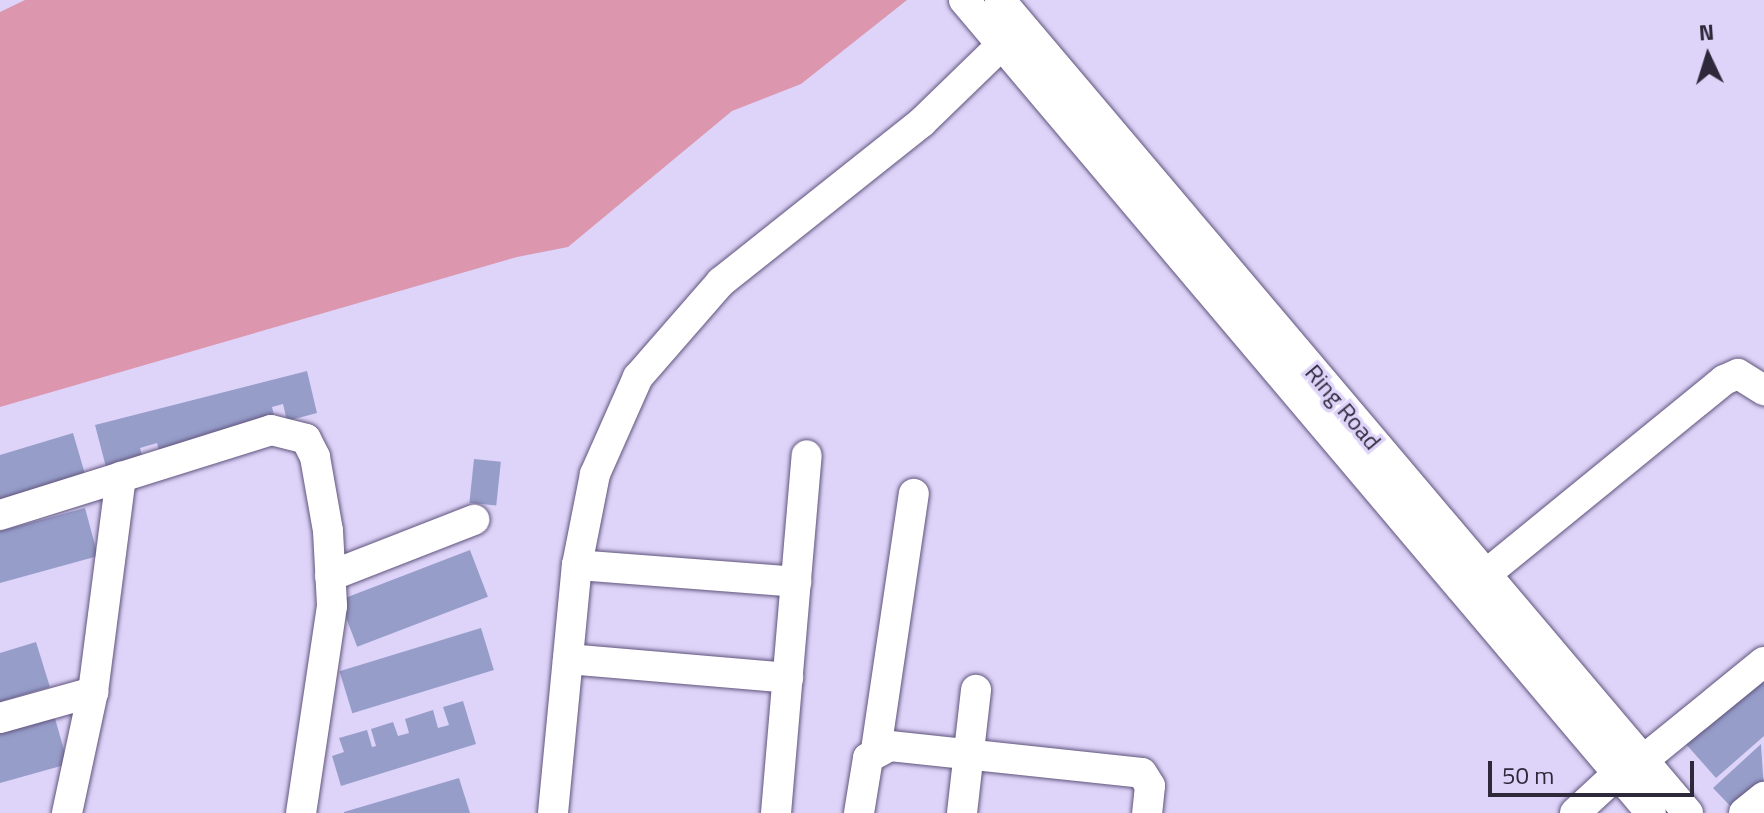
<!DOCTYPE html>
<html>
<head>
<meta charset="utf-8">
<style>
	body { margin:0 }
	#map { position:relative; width:1764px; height:813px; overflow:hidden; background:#ded4f9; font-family:"Titillium Web",sans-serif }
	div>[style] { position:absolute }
	.green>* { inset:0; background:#dc96ae }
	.building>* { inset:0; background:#969dc9; transform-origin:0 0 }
	.roads { filter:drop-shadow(0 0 2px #60547c) drop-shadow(0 0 2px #60547c) }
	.minor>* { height:30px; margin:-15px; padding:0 15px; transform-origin:15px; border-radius:15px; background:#fff }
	span { translate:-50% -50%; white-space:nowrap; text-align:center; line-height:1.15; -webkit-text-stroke:7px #ded4f9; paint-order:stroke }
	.street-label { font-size:24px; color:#2d283a }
	.north { position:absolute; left:1668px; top:16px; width:80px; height:80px; -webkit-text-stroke:6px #ded4f9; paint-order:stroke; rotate:356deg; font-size:22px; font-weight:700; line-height:32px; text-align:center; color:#2d283a }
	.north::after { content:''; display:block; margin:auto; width:28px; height:36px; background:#2d283a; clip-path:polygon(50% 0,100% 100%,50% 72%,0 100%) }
	.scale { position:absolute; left:1488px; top:761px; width:206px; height:36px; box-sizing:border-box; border:4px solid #2d283a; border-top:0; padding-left:10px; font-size:24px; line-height:28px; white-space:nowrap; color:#2d283a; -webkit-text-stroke:6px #ded4f9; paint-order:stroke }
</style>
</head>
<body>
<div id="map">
	<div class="green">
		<i style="clip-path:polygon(25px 0,907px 0,801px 84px,732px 111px,568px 247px,517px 257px,0 407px,0 12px)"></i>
	</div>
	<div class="building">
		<i style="clip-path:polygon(307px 371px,317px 413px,287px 421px,283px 404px,272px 407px,276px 424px,206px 434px,209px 446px,161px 458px,157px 443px,140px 448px,144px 462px,107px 471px,95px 425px)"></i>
		<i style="clip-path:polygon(73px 433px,87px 481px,0 508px,0 455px)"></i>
		<i style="left:474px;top:459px;width:27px;height:44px;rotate:6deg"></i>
		<i style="clip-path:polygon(85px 508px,98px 556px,0 583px,0 531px)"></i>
		<i style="left:470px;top:550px;width:50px;height:140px;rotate:69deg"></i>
		<i style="left:481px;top:628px;width:44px;height:148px;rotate:73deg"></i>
		<i style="clip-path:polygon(36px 642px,50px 687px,0 702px,0 653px)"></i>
		<i style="clip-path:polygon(1764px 673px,1764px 736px,1716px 778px,1685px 743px)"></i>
		<i style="clip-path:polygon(463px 701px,476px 744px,341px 786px,332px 756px,344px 752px,339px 738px,367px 730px,372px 747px,376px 746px,371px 729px,393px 722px,398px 736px,409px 733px,405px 719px,433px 710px,438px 728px,449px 725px,443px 707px)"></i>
		<i style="clip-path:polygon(54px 715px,68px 764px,0 783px,0 730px)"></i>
		<i style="clip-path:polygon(1761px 744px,1764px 790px,1737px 813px,1713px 788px)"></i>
		<i style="clip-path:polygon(459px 778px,470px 813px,344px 813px,344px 812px)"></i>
	</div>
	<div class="roads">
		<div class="minor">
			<i style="left:964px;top:0;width:1064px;rotate:49.8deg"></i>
			<i style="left:1000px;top:0;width:1065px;rotate:49.76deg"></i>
			<i style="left:0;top:515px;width:284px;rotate:-17.4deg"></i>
			<i style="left:271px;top:430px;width:36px;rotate:14deg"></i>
			<i style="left:306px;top:439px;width:20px;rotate:63deg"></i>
			<i style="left:315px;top:457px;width:75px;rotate:80deg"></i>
			<i style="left:328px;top:531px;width:75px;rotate:86.9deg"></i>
			<i style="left:332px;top:606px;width:209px;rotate:98.5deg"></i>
			<i style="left:577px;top:565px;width:220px;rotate:4.4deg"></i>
			<i style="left:1485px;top:575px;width:308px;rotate:-39.2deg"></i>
			<i style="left:1724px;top:380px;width:15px;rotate:-23deg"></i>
			<i style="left:1738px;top:374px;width:31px;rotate:32deg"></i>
			<i style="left:330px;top:576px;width:155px;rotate:-21.3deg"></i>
			<i style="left:568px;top:659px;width:221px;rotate:4.9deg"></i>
			<i style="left:0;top:718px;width:97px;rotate:-15.6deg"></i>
			<i style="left:876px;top:750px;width:259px;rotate:-81.6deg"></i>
			<i style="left:1642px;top:761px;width:157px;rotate:-39.1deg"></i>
			<i style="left:67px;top:813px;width:124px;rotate:-77.9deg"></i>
			<i style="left:93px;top:692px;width:217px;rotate:-82.6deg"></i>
			<i style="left:553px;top:813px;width:249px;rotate:-84.5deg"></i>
			<i style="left:577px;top:565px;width:93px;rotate:-78.8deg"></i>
			<i style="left:595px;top:474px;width:106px;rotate:-66.1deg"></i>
			<i style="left:638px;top:377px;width:126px;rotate:-48.9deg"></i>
			<i style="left:721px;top:282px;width:257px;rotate:-38.5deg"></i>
			<i style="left:922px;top:122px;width:131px;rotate:-44.1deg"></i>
			<i style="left:776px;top:813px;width:359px;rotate:-85.1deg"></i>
			<i style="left:859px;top:813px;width:56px;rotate:-80.7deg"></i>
			<i style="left:868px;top:758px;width:25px;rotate:-29deg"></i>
			<i style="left:890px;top:746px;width:253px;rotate:6.1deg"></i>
			<i style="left:1142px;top:773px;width:15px;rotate:58deg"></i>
			<i style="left:1150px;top:786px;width:27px;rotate:96deg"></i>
			<i style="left:962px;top:813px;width:124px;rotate:-83.5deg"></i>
			<i style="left:1575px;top:813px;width:75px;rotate:-42.8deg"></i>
			<i style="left:1744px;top:813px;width:26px;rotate:-39deg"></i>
		</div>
	</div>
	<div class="street-label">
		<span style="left:1343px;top:407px;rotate:50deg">Ring Road</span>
	</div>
	<div class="north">N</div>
	<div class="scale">50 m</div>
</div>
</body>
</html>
